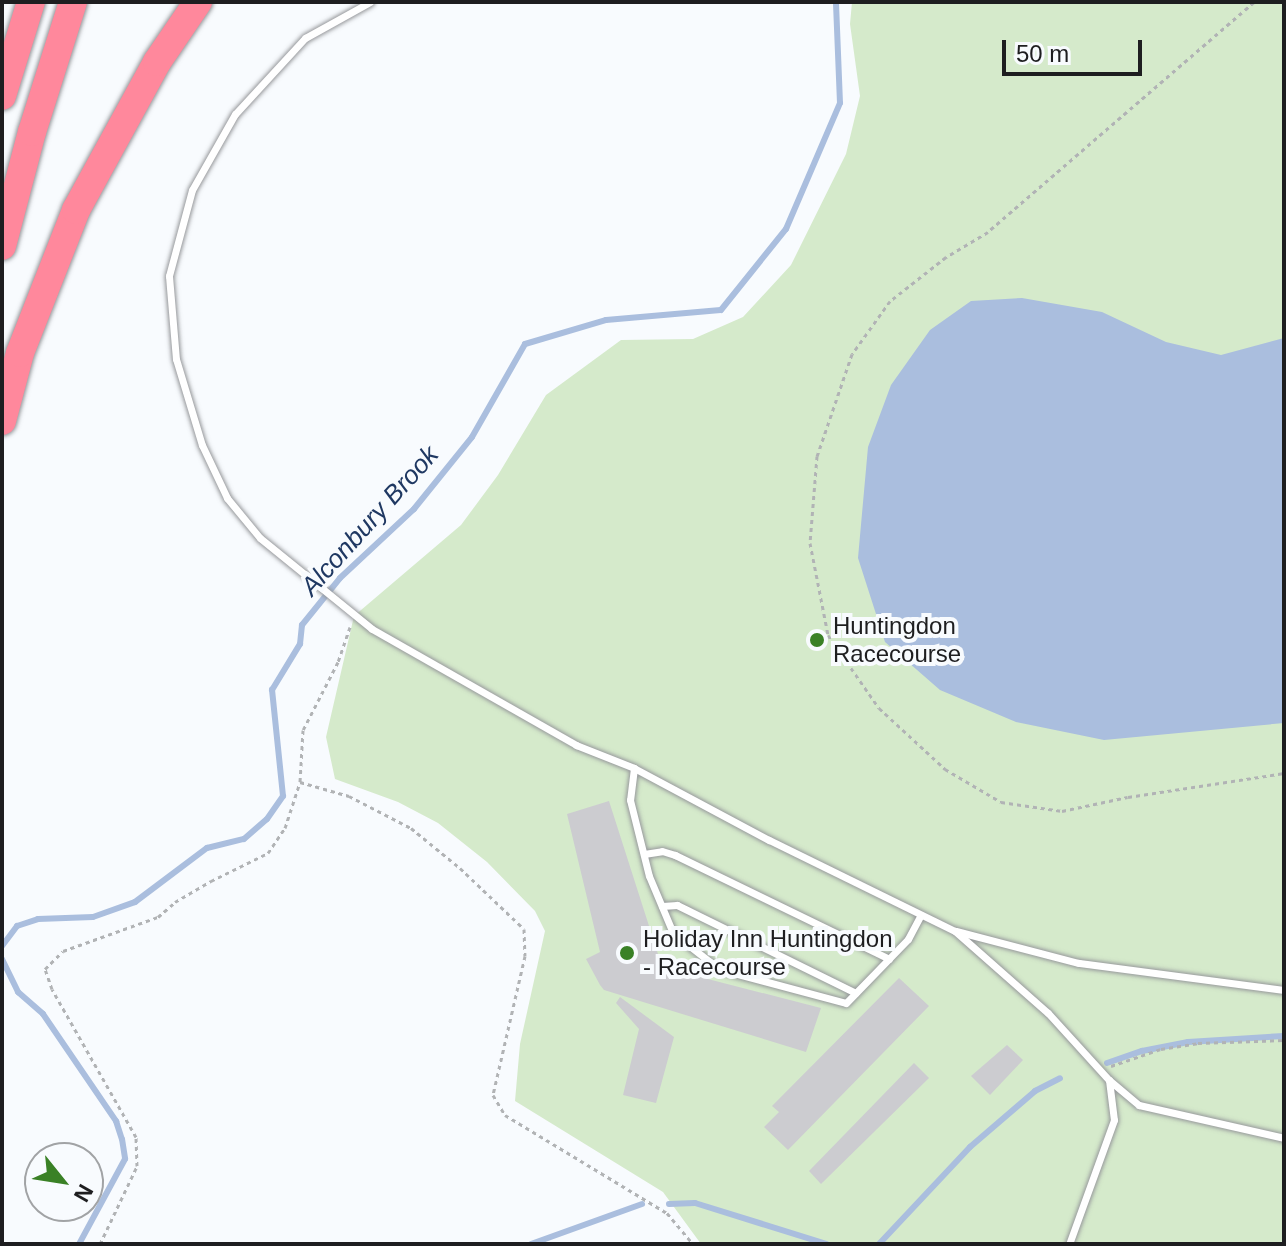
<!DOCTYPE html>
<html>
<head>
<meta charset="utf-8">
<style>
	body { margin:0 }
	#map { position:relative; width:1286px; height:1246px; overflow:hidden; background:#f8fbfe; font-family:Helvetica,sans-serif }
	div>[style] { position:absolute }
	.green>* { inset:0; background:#d5eacb }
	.water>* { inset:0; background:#aabede }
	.stream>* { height:6px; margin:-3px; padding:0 3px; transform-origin:3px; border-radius:3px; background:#aabede }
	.building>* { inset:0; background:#ccccd0 }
	.path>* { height:3px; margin-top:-1.5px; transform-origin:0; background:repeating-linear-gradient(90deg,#b1b3b5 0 4px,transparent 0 8px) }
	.roads { filter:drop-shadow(0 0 2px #97999c) drop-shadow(0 0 2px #97999c) }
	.lane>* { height:7px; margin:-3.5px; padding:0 3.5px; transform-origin:3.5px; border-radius:3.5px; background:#fff }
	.highway>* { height:28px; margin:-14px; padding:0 14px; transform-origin:14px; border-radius:14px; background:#ff889c }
	.dots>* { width:22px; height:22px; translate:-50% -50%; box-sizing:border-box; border:4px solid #f8fbfe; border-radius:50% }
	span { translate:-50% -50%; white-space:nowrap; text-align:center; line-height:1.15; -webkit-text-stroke:8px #f8fbfe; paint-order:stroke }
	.poi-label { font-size:24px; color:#1e1e20 }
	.left { translate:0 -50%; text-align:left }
	.water-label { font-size:26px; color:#1f3862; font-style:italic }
	.frame { position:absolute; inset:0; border:4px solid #1e1e20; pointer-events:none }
	.north { position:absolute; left:24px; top:1142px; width:80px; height:80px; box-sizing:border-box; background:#f8fbfe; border:2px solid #a1a3a5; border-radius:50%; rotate:120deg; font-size:22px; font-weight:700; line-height:32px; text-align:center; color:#1e1e20 }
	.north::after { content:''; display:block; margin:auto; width:28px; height:36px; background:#3a8126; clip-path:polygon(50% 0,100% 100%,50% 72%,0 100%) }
	.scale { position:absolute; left:1002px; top:40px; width:140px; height:36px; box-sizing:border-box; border:4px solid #1e1e20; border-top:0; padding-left:10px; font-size:24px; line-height:28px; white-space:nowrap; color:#1e1e20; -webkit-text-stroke:6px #f8fbfe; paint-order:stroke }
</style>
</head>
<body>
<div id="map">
	<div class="green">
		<i style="clip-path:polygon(852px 2px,1284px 2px,1284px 1244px,701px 1244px,663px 1192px,515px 1101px,520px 1044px,545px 931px,535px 911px,487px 862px,438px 823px,398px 802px,335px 779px,326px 737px,354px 616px,461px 525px,498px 475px,546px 395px,621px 340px,693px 339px,743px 317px,791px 265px,846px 154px,860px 96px,850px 24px)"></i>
	</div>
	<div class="water">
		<i style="clip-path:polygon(1022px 298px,1102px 312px,1166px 342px,1221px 355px,1284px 338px,1284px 723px,1104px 740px,1016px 722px,940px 690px,885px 642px,858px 558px,868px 447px,891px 385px,930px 330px,971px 301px)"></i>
	</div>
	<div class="stream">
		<i style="left:2px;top:946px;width:25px;rotate:-53deg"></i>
		<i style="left:17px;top:926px;width:22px;rotate:-18deg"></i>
		<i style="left:38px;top:919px;width:55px;rotate:-2.1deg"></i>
		<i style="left:93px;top:917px;width:45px;rotate:-19.7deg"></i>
		<i style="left:135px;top:902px;width:90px;rotate:-36.9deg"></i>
		<i style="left:207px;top:848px;width:38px;rotate:-14deg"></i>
		<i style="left:244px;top:839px;width:30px;rotate:-41deg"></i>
		<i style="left:267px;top:819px;width:28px;rotate:-55deg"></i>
		<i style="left:283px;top:796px;width:107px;rotate:-95.9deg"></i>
		<i style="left:272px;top:690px;width:54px;rotate:-58.7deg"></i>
		<i style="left:300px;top:644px;width:19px;rotate:-84deg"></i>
		<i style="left:302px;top:625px;width:60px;rotate:-51deg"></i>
		<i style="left:340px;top:578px;width:101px;rotate:-43deg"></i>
		<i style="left:414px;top:509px;width:92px;rotate:-51.1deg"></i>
		<i style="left:472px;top:437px;width:107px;rotate:-60.3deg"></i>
		<i style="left:525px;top:344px;width:84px;rotate:-16.5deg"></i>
		<i style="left:606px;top:320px;width:115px;rotate:-5deg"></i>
		<i style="left:721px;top:310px;width:104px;rotate:-51.3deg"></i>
		<i style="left:786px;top:229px;width:137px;rotate:-66.8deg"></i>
		<i style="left:840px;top:103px;width:101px;rotate:-92.3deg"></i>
		<i style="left:2px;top:959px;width:37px;rotate:64deg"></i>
		<i style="left:18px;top:992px;width:33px;rotate:41deg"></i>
		<i style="left:43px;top:1014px;width:130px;rotate:55.7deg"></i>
		<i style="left:116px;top:1121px;width:19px;rotate:72deg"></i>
		<i style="left:122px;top:1139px;width:20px;rotate:81deg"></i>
		<i style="left:125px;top:1159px;width:97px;rotate:118.4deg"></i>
		<i style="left:1107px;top:1063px;width:37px;rotate:-19deg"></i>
		<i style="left:1142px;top:1051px;width:47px;rotate:-11.1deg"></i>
		<i style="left:1188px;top:1042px;width:96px;rotate:-3.6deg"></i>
		<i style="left:669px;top:1204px;width:26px;rotate:-2deg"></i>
		<i style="left:695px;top:1203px;width:138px;rotate:17.3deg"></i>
		<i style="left:531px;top:1244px;width:118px;rotate:-19.8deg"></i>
		<i style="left:879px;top:1244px;width:133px;rotate:-46.8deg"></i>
		<i style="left:970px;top:1147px;width:86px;rotate:-40.7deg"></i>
		<i style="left:1035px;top:1091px;width:28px;rotate:-27deg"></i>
	</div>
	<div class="building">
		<i style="clip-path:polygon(609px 801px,658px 954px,669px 969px,821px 1008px,806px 1052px,604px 990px,600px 985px,586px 959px,600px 952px,567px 814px)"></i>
		<i style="clip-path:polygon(899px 978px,929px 1006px,788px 1150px,764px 1127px,779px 1112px,772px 1106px)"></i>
		<i style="clip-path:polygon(620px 997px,674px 1037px,656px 1103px,623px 1095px,639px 1029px,616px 1003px)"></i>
		<i style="clip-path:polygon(1007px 1045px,1023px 1060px,990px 1095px,971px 1076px)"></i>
		<i style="clip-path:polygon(914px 1063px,929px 1078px,821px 1184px,809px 1171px)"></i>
	</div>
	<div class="path">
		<i style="left:1254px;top:2px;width:352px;rotate:139.2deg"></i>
		<i style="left:988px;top:232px;width:49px;rotate:149.2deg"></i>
		<i style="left:946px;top:257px;width:71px;rotate:141.8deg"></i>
		<i style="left:890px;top:301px;width:65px;rotate:125.6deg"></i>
		<i style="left:852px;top:354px;width:108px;rotate:108.9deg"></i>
		<i style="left:817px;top:456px;width:87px;rotate:94.6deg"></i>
		<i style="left:810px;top:543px;width:94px;rotate:78.9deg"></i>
		<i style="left:828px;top:635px;width:89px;rotate:55.1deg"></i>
		<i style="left:879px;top:708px;width:90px;rotate:42.7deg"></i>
		<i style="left:945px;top:769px;width:65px;rotate:30.5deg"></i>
		<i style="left:1001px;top:802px;width:62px;rotate:8.4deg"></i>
		<i style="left:1062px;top:811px;width:67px;rotate:-12deg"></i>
		<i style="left:1128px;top:797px;width:158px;rotate:-8.7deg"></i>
		<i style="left:350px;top:627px;width:37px;rotate:109deg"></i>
		<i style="left:338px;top:662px;width:76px;rotate:117.2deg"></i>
		<i style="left:303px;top:730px;width:52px;rotate:93.3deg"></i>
		<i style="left:300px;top:782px;width:51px;rotate:15.9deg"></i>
		<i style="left:349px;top:796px;width:70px;rotate:27.3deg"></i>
		<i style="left:411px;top:828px;width:63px;rotate:39.2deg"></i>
		<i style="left:460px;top:868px;width:88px;rotate:43.6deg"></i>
		<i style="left:524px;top:929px;width:27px;rotate:88deg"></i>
		<i style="left:525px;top:956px;width:143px;rotate:103deg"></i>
		<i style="left:493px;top:1095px;width:23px;rotate:59deg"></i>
		<i style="left:505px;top:1115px;width:189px;rotate:31.2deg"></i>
		<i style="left:667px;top:1213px;width:40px;rotate:50deg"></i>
		<i style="left:1111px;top:1066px;width:53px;rotate:-18.8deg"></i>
		<i style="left:1161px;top:1049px;width:37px;rotate:-9deg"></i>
		<i style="left:1198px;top:1043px;width:86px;rotate:-2deg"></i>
		<i style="left:100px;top:1244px;width:86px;rotate:-64.6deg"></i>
		<i style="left:137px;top:1166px;width:29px;rotate:-92deg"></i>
		<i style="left:136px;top:1137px;width:170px;rotate:-119.6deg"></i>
		<i style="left:52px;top:989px;width:21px;rotate:-109deg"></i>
		<i style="left:45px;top:969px;width:25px;rotate:-45deg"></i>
		<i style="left:63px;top:951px;width:101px;rotate:-19.7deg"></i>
		<i style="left:158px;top:917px;width:23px;rotate:-41deg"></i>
		<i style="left:175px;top:902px;width:42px;rotate:-30.3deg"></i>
		<i style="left:211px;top:881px;width:64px;rotate:-26.2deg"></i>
		<i style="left:268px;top:853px;width:30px;rotate:-56deg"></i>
		<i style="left:285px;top:828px;width:48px;rotate:-71.9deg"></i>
	</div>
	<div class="roads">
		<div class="lane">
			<i style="left:370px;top:2px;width:74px;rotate:151deg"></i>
			<i style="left:305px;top:38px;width:103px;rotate:132.6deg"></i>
			<i style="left:235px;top:114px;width:87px;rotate:119.5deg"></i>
			<i style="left:192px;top:190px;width:89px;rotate:105deg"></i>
			<i style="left:169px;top:276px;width:83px;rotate:85.2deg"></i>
			<i style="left:176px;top:359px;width:90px;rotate:73.2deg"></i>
			<i style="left:202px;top:445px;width:59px;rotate:64.7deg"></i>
			<i style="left:227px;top:498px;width:52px;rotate:50.5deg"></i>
			<i style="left:260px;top:538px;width:144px;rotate:39.1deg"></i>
			<i style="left:372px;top:629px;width:235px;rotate:29.6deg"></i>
			<i style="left:576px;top:745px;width:62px;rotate:21.6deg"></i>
			<i style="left:634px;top:768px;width:153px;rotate:28.1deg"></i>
			<i style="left:769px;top:840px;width:207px;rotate:26.1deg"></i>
			<i style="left:955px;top:931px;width:124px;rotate:41.4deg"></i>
			<i style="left:1048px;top:1013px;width:91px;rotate:47.7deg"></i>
			<i style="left:1109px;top:1080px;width:40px;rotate:82.9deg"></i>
			<i style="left:1114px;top:1120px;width:132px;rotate:109.9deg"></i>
			<i style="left:634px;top:768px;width:32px;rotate:97deg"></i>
			<i style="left:630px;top:800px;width:78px;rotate:76deg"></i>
			<i style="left:649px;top:876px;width:62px;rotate:67.2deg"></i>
			<i style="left:673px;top:933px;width:58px;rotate:38deg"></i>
			<i style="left:719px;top:969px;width:131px;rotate:15deg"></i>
			<i style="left:846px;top:1003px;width:89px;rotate:-45.9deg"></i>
			<i style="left:908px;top:939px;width:27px;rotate:-62deg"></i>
			<i style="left:644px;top:854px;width:18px;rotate:-9deg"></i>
			<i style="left:662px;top:851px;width:14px;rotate:17deg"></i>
			<i style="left:675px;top:855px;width:238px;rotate:25.9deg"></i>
			<i style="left:662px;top:906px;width:15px;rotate:-4deg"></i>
			<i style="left:677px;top:905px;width:199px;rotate:26.2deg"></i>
			<i style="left:956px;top:931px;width:127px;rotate:14.6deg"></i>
			<i style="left:1079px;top:963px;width:207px;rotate:7.5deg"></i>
			<i style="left:1109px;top:1080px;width:39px;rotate:40deg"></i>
			<i style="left:1139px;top:1105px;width:149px;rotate:12.8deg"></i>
		</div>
		<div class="highway">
			<i style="left:2px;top:96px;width:98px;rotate:-72.9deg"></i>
			<i style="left:2px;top:246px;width:118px;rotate:-75.3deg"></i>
			<i style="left:32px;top:132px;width:136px;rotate:-72.5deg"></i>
			<i style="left:2px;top:421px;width:70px;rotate:-75.2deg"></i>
			<i style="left:20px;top:353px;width:154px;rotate:-68.6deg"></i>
			<i style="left:76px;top:210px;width:169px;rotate:-61.3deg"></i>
			<i style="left:157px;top:62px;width:73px;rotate:-55.7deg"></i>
		</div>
	</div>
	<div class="dots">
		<i style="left:817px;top:640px;background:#3a8126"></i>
		<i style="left:627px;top:953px;background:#3a8126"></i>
	</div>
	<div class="poi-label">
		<span class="left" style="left:833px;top:640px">Huntingdon<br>Racecourse</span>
		<span class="left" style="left:643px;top:953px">Holiday Inn Huntingdon<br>- Racecourse</span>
	</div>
	<div class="water-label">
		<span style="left:370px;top:521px;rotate:-48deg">Alconbury Brook</span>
	</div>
	<div class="frame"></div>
	<div class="north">N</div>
	<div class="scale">50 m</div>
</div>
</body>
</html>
